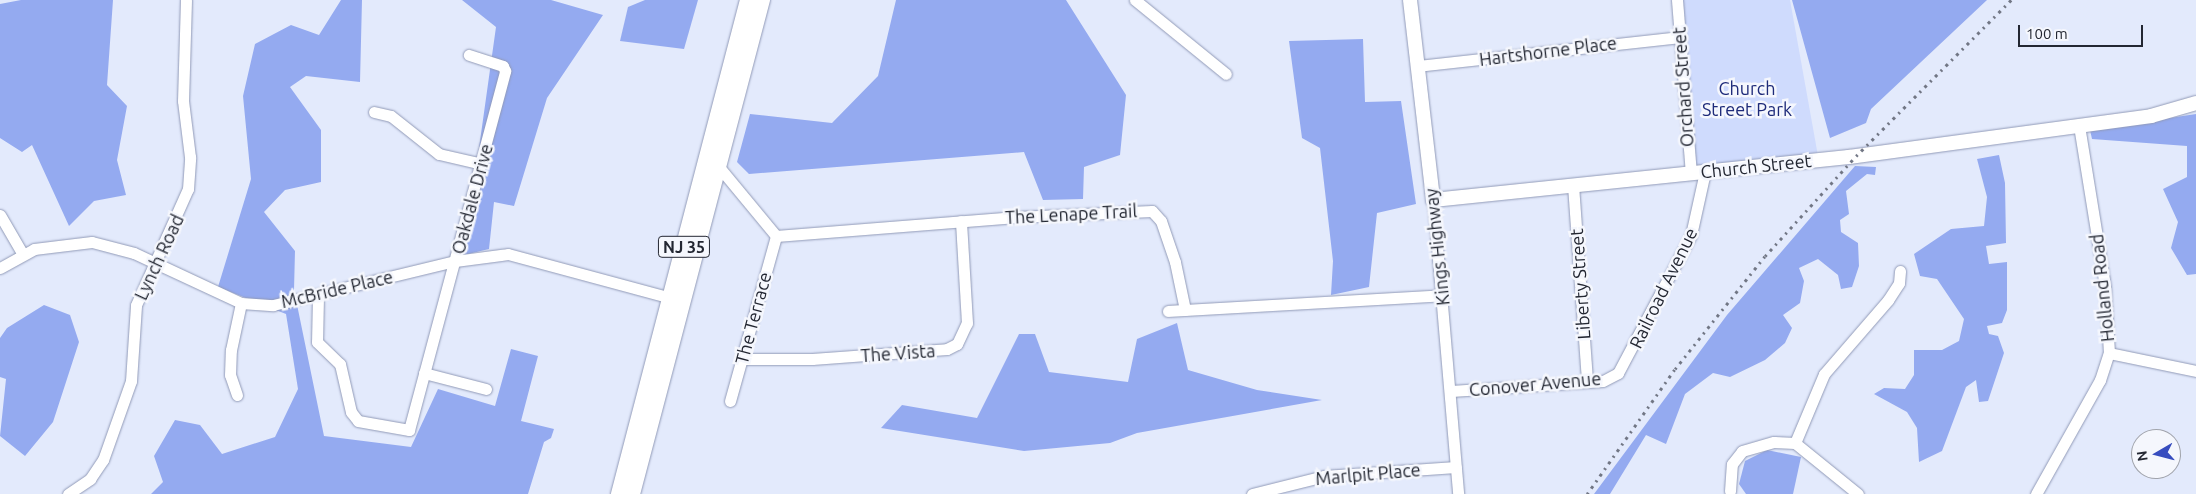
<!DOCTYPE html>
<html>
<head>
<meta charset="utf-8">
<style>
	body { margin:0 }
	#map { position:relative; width:2196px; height:494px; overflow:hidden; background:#e3eafc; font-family:Ubuntu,sans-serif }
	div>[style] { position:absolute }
	.green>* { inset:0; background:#cfdbfd }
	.forest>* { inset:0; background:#94aaf0 }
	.roads { filter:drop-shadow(0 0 1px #919ab7) drop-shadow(0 0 1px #919ab7) }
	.minor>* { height:11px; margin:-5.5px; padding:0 5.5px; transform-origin:5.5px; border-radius:5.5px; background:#fff }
	.major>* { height:14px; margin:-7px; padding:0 7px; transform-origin:7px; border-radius:7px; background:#fff }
	.highway>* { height:16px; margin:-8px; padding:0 8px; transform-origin:8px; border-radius:8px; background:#fff }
	.rail>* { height:2.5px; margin-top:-1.25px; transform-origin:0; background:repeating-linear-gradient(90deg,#717684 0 2.5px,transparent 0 7.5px) }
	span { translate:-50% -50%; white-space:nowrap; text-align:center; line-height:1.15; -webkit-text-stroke:5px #f5f7fd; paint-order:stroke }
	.shield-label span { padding:1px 4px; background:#f5f7fd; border:1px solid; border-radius:4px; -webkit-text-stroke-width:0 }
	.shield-label { font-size:16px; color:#232732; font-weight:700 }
	.street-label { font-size:18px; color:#232732 }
	.park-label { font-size:18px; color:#1d2a79 }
	.north { position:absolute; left:2131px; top:429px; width:50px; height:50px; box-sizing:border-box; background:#f5f7fd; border:1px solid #a1a4ac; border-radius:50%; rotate:262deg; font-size:14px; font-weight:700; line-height:20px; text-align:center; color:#232732 }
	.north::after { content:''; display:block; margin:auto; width:18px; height:22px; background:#374dbf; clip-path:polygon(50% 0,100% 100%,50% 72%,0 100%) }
	.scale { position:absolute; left:2018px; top:25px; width:125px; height:22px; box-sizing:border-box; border:2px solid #232732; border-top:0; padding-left:6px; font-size:15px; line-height:18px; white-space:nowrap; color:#232732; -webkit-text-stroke:4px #f5f7fd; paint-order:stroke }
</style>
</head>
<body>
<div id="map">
	<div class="green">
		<i style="clip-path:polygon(1678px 0,1790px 0,1818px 156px,1694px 173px)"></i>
	</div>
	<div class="forest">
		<i style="clip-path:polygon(21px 0,113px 0,107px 85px,127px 106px,117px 160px,126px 195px,94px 201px,69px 226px,32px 145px,22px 152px,0 138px,0 4px)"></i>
		<i style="clip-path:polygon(341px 0,362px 0,360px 82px,306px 76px,290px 87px,321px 130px,321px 182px,285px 190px,264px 212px,295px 251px,294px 290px,324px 436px,411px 447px,438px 389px,495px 406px,511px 349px,538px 356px,521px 421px,554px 429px,551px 438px,544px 442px,528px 494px,151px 494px,163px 482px,154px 456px,175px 420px,200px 425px,222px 454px,275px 437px,298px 389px,286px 314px,218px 287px,251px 179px,243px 96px,255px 44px,291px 25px,319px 35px)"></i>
		<i style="clip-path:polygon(462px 0,551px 0,603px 15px,547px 98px,514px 206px,494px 202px,489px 249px,464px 255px,496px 27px)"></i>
		<i style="clip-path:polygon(645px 0,698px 0,684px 49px,620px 41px,628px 7px)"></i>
		<i style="clip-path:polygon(896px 0,1066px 0,1126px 95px,1120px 155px,1084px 167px,1083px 199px,1043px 200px,1024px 152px,749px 174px,737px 162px,750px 114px,832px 123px,878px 76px)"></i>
		<i style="clip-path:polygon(1792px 0,1987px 0,1871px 109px,1866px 123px,1830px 138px)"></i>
		<i style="clip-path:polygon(1363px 39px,1365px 102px,1401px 101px,1416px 204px,1377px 213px,1369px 287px,1331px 295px,1333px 261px,1320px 148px,1302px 138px,1289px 41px)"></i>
		<i style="clip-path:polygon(2196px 114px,2196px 274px,2187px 275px,2171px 248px,2178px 222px,2163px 189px,2187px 177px,2187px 146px,2092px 139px,2090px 130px)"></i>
		<i style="clip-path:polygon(1999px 155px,2005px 183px,2006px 243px,1986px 246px,1989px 264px,2007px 262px,2007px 310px,2002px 323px,1987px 326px,1989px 334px,1998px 336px,2004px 353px,1988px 401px,1979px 402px,1976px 380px,1966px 387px,1942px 451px,1919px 462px,1917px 428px,1907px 412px,1874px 394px,1884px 388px,1905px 389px,1914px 375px,1914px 350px,1942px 350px,1959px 341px,1964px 319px,1937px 279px,1920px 276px,1914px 254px,1951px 229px,1984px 226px,1987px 197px,1977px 159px)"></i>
		<i style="clip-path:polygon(1855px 166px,1876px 167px,1875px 175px,1867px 174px,1846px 191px,1849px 214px,1840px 220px,1841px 232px,1858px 243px,1859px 266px,1852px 287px,1841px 289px,1838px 275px,1818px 259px,1799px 268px,1804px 281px,1800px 303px,1783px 315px,1792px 328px,1785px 343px,1765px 360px,1730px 377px,1713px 373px,1685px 394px,1666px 444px,1646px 435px,1610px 494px,1594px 494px,1727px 315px)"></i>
		<i style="clip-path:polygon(44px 305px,70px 315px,79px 342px,53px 422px,25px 456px,0 436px,6px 379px,0 377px,0 338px,7px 328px)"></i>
		<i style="clip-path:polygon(1177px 323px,1188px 370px,1257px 390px,1322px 400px,1137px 433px,1110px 443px,1024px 451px,881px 428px,902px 405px,977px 418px,1019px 334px,1035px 334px,1049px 372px,1128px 382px,1137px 339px)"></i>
		<i style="clip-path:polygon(1767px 450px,1801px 457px,1793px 494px,1746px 494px,1739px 484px,1745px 461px)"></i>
	</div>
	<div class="roads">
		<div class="minor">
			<i style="left:1135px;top:0;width:117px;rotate:39.1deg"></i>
			<i style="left:1677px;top:0;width:174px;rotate:85.4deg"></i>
			<i style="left:1417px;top:66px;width:264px;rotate:-6.3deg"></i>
			<i style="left:374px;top:112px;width:17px;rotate:13deg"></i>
			<i style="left:391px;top:116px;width:61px;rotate:38.4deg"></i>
			<i style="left:439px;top:154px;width:44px;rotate:13.1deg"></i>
			<i style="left:719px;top:167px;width:89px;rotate:50.4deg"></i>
			<i style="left:1573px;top:185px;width:197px;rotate:85.9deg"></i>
			<i style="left:1433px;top:200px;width:295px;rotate:85.1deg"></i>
			<i style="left:0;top:215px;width:44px;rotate:59.9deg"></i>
			<i style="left:776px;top:236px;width:241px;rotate:-4.5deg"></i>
			<i style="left:1016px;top:217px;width:136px;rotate:-2.5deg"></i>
			<i style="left:1152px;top:211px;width:13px;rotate:48deg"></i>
			<i style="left:1161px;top:221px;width:43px;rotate:71.1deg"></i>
			<i style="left:1175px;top:262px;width:49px;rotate:78.2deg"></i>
			<i style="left:0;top:268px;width:39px;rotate:-29deg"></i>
			<i style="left:34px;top:249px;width:58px;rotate:-6.9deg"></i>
			<i style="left:92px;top:242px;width:43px;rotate:14.7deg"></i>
			<i style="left:134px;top:253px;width:118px;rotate:25deg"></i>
			<i style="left:241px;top:303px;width:32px;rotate:4deg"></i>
			<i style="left:273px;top:305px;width:187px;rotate:-13.6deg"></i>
			<i style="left:455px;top:261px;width:53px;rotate:-7.5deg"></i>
			<i style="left:508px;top:254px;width:169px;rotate:15.1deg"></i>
			<i style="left:318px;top:296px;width:46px;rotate:91.2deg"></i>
			<i style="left:317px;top:342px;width:32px;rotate:44deg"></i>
			<i style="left:340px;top:364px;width:49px;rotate:77.1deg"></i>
			<i style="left:351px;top:412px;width:11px;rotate:52deg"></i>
			<i style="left:358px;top:421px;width:52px;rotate:10deg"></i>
			<i style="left:409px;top:430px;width:372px;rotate:-75deg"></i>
			<i style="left:505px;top:71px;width:5px;rotate:-112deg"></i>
			<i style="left:503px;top:66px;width:36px;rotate:-162deg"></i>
			<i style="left:1168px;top:311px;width:274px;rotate:-3.3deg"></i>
			<i style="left:2109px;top:353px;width:89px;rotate:11.7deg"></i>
			<i style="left:743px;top:359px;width:69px"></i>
			<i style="left:812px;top:359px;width:135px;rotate:-4.2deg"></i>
			<i style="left:947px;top:349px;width:11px;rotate:-27deg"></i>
			<i style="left:957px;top:344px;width:23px;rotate:-65deg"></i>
			<i style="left:967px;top:323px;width:102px;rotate:-93.4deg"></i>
			<i style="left:424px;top:373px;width:64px;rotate:14.5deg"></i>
			<i style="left:1451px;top:391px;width:152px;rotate:-3.8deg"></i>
			<i style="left:1603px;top:381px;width:17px;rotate:-28deg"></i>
			<i style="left:1618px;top:373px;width:156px;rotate:-62.1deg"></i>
			<i style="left:1691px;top:235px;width:65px;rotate:-77.5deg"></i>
			<i style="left:237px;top:395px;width:21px;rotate:-109deg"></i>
			<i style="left:230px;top:375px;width:25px;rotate:-88deg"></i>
			<i style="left:231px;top:350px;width:48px;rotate:-78deg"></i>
			<i style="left:730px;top:401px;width:171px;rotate:-74.4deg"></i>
			<i style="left:1795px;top:443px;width:75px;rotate:-67.2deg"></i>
			<i style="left:1824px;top:374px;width:98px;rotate:-49.1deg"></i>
			<i style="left:1888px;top:300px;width:20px;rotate:-57deg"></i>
			<i style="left:1899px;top:283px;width:12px;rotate:-85deg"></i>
			<i style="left:1730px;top:491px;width:27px;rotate:-86deg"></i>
			<i style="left:1732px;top:464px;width:16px;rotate:-52deg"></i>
			<i style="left:1742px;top:451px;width:33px;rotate:-16deg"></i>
			<i style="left:1774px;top:442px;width:21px;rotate:3deg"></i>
			<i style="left:1795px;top:443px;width:81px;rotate:39deg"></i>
			<i style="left:68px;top:494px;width:27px;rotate:-34deg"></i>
			<i style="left:90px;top:479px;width:23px;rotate:-56deg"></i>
			<i style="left:103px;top:460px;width:84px;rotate:-70.5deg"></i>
			<i style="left:131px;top:381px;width:76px;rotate:-86.2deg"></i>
			<i style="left:136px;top:305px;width:127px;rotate:-65.9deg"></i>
			<i style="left:188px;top:189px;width:32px;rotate:-86deg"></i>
			<i style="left:190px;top:157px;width:56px;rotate:-97.1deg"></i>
			<i style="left:183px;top:101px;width:101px;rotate:-88.3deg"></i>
			<i style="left:1252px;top:494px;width:74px;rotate:-14deg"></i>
			<i style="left:1324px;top:476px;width:132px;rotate:-3.9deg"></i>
			<i style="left:2036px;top:494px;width:131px;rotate:-60.7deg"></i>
			<i style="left:2100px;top:380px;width:28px;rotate:-72deg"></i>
			<i style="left:2109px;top:353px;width:67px;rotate:-93.4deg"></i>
			<i style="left:2105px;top:286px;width:163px;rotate:-99.2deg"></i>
		</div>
		<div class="major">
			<i style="left:1410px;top:0;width:201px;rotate:83.4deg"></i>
			<i style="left:1433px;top:200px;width:418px;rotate:-5.9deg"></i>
			<i style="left:1849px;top:157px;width:305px;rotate:-7.7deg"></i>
			<i style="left:2151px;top:116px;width:47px;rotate:-16.1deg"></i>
		</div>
		<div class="highway">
			<i style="left:619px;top:494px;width:511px;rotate:-75.36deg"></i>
			<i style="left:632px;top:494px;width:511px;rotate:-75.26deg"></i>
		</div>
	</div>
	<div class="rail">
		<i style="left:1587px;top:494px;width:153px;rotate:-54.9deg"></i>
		<i style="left:1675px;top:369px;width:144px;rotate:-51.5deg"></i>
		<i style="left:1765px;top:256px;width:135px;rotate:-47.7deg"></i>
		<i style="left:1856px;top:156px;width:220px;rotate:-45.2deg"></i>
	</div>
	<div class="shield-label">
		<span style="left:684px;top:247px">NJ 35</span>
	</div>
	<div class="street-label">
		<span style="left:1548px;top:51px;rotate:-7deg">Hartshorne Place</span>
		<span style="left:1683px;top:87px;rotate:-94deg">Orchard Street</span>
		<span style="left:1756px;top:166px;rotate:-6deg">Church Street</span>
		<span style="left:472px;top:199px;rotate:-75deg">Oakdale Drive</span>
		<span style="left:1071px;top:214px;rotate:-3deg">The Lenape Trail</span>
		<span style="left:1437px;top:247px;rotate:-96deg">Kings Highway</span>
		<span style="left:159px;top:257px;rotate:-65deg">Lynch Road</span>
		<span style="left:1580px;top:284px;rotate:-94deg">Liberty Street</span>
		<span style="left:1663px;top:288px;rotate:-64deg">Railroad Avenue</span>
		<span style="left:2102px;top:288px;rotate:-96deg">Holland Road</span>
		<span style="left:337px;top:289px;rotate:-13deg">McBride Place</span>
		<span style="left:753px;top:318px;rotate:-75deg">The Terrace</span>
		<span style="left:898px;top:353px;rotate:-4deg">The Vista</span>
		<span style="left:1535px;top:384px;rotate:-5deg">Conover Avenue</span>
		<span style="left:1368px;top:474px;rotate:-5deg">Marlpit Place</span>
	</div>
	<div class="park-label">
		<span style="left:1747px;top:99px">Church<br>Street Park</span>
	</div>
	<div class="north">N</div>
	<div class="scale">100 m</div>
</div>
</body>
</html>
